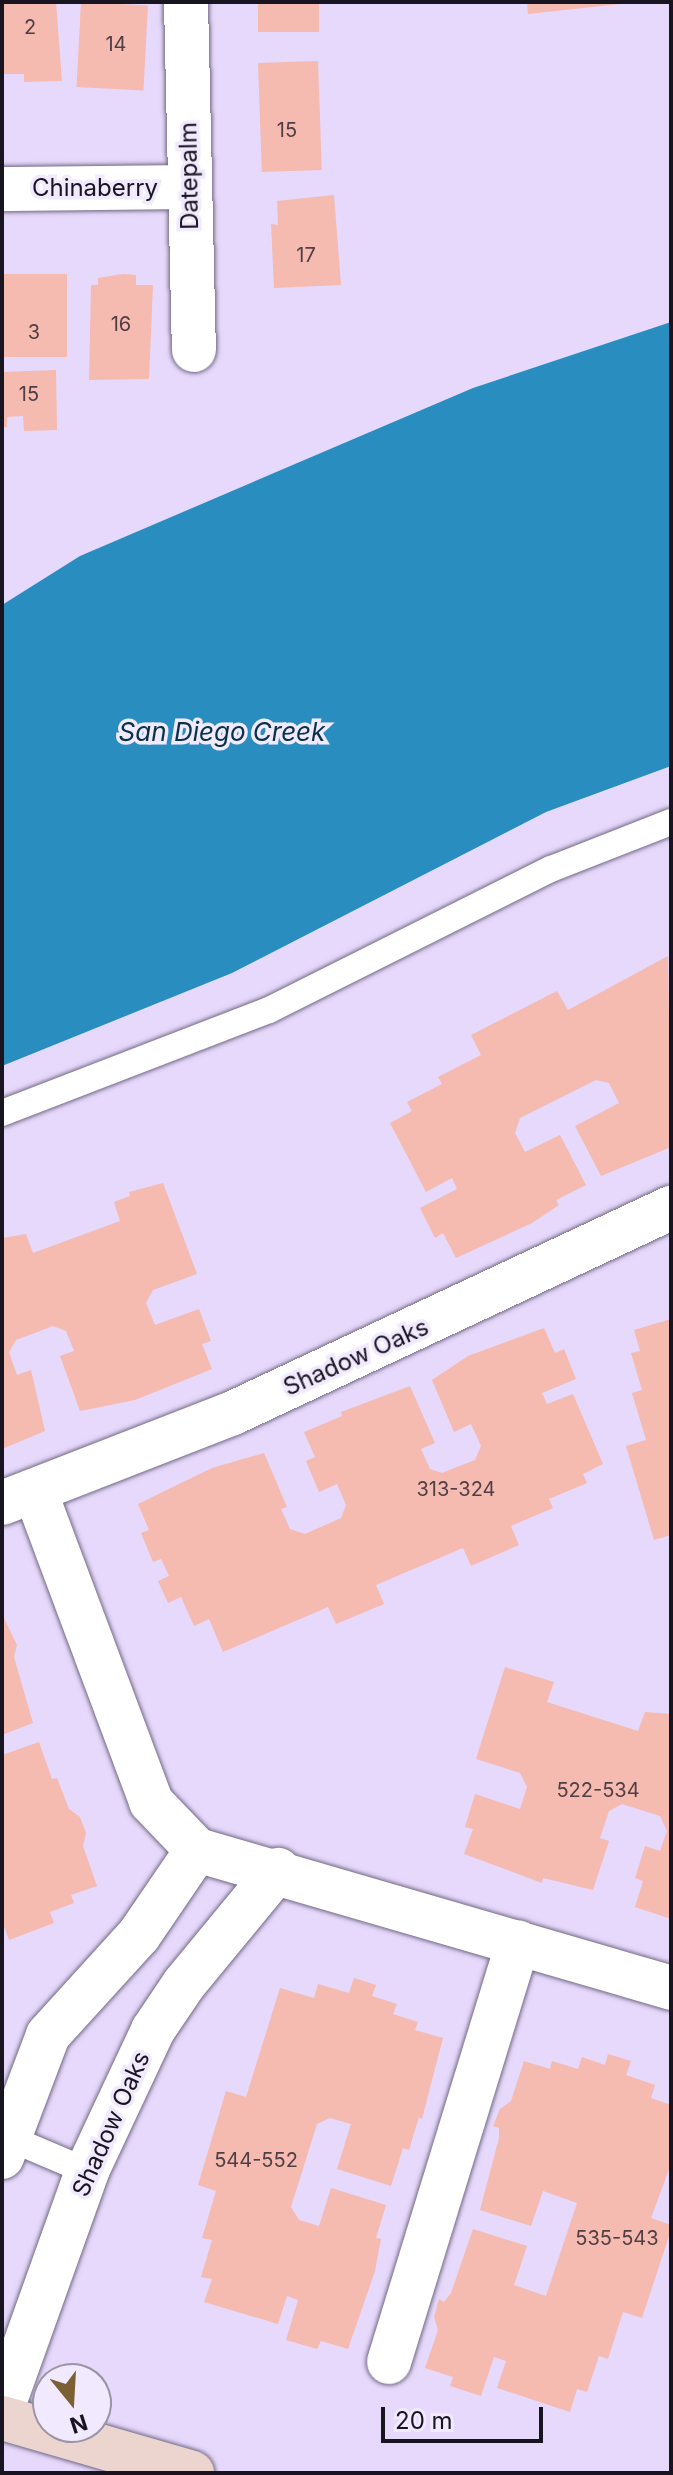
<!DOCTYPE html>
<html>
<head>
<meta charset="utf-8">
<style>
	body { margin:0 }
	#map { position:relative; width:673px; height:2475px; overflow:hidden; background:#e6d9fb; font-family:Inter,sans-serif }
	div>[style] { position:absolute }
	.water>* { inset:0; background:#2a8dc0 }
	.building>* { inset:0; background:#f5bab0; transform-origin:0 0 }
	.roads { filter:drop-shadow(0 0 2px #736886) drop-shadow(0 0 2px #736886) }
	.service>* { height:26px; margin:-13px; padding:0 13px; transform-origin:13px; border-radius:13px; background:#fff }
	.minor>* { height:44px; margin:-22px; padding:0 22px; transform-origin:22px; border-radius:22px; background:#fff }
	.tertiary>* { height:44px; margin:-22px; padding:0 22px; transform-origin:22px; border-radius:22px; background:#fff }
	.secondary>* { height:44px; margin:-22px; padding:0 22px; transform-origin:22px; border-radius:22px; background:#ecd4cf }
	span { translate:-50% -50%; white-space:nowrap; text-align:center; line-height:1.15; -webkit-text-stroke:7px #f1e9fe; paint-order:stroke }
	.number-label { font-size:20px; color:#4f3e44 }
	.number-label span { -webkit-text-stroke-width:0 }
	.street-label { font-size:24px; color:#181420 }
	.water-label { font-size:26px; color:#073247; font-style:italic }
	.frame { position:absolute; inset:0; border:4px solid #181420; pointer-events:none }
	.north { position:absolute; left:32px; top:2363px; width:80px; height:80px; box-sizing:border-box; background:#f1e9fe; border:2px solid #9a94a5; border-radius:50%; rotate:162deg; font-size:22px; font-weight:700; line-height:32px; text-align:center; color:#181420 }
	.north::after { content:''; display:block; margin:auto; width:28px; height:36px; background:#7c5f33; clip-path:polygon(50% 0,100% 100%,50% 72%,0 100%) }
	.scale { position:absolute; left:381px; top:2407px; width:162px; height:36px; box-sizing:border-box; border:4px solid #181420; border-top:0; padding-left:10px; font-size:24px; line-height:28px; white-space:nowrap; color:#181420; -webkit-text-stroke:6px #f1e9fe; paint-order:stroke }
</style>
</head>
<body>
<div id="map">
	<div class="water">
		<i style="clip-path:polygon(671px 322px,671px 766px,546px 812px,232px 973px,2px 1066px,2px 605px,80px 556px,473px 388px)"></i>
	</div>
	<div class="building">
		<i style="clip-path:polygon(2px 2px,56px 2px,62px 81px,24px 82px,24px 74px,2px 74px)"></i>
		<i style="left:81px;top:2px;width:67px;height:85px;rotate:3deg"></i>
		<i style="left:258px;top:2px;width:61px;height:30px"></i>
		<i style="clip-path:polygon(527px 2px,620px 2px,620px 4px,528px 14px)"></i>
		<i style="left:318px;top:61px;width:109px;height:60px;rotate:88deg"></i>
		<i style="clip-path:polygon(334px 195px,341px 285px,274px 288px,271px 224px,278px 225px,277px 201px)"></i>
		<i style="left:2px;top:274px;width:65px;height:83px"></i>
		<i style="clip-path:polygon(122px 274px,136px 275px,136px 285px,153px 285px,149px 379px,89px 380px,91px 285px,98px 285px,98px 278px)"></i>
		<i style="clip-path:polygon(56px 370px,57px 430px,24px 431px,23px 416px,7px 417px,7px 427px,2px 427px,2px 372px)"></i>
		<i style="clip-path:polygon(668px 956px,671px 1147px,601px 1176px,575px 1126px,619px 1103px,609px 1083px,596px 1080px,520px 1118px,515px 1133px,525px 1152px,560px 1135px,586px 1185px,556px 1200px,559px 1205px,532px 1223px,456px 1258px,443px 1233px,435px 1238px,420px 1208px,457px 1189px,452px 1178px,426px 1192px,390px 1123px,412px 1111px,407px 1102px,442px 1084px,438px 1077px,481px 1055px,471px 1035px,557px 991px,568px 1010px)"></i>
		<i style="clip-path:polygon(163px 1183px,197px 1274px,153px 1290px,146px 1303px,155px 1325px,199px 1309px,211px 1341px,202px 1344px,212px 1369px,135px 1400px,80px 1411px,60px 1356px,74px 1351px,66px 1331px,53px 1326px,16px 1340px,9px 1352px,17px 1375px,31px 1370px,45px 1431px,2px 1449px,2px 1238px,26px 1234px,33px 1253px,120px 1221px,114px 1202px,130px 1196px,129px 1192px)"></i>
		<i style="clip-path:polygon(671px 1319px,671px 1535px,654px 1540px,626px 1446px,646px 1440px,632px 1393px,642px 1390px,631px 1353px,640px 1351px,634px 1330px)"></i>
		<i style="clip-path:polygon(544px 1328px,555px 1353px,564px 1349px,576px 1379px,542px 1393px,547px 1404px,573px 1394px,603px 1464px,583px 1474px,587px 1483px,549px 1499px,553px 1508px,511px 1526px,519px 1545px,471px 1566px,463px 1548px,376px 1585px,384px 1604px,336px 1624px,328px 1607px,223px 1652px,209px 1619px,194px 1626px,181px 1597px,168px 1603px,158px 1581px,169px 1576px,161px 1559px,153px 1562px,141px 1533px,149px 1530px,138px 1504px,212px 1468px,264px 1453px,287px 1507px,281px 1509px,290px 1529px,305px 1534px,341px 1518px,346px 1505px,337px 1484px,319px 1492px,306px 1461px,315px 1457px,304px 1432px,342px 1416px,341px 1412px,410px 1386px,435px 1443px,421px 1449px,430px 1469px,442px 1473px,475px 1460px,481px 1446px,471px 1424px,454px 1432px,432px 1380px,468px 1356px)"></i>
		<i style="clip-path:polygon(2px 1614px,17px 1645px,14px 1657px,33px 1723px,2px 1735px)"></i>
		<i style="clip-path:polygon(505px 1667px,554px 1682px,547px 1702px,638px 1731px,645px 1712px,671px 1714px,671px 1919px,635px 1907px,643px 1881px,635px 1878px,645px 1846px,660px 1851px,667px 1831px,660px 1816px,622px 1804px,609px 1811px,600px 1838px,609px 1841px,593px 1890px,543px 1878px,542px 1883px,464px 1854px,473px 1829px,465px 1827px,475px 1794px,520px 1809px,527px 1787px,520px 1773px,476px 1759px)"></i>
		<i style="clip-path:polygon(39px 1742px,52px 1779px,57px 1778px,69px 1809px,80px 1817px,86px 1833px,83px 1846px,97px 1886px,71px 1895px,74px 1903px,50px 1912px,54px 1923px,9px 1940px,2px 1921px,2px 1755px)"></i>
		<i style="clip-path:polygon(354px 1978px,376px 1985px,372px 1996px,397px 2004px,393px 2014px,418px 2022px,415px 2030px,443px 2038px,422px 2119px,419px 2117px,409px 2150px,403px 2148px,391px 2186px,337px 2169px,351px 2124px,330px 2118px,317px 2124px,291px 2207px,299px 2220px,319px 2226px,331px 2188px,386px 2205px,376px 2238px,381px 2239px,375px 2271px,348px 2349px,321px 2341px,317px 2349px,286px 2340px,298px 2300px,287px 2296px,278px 2324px,204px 2302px,212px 2279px,201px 2277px,212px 2240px,202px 2238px,216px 2191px,198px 2185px,226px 2091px,246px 2097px,280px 1988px,314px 1998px,318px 1984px,349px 1993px)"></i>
		<i style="clip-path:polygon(608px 2054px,631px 2061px,626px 2075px,655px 2085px,651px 2098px,671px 2105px,671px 2164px,651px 2218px,671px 2225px,671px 2230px,642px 2318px,623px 2312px,608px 2359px,599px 2356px,587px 2392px,577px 2389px,570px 2412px,497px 2388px,506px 2361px,494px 2357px,481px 2396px,450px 2386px,453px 2377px,425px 2368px,438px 2330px,434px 2317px,439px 2299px,444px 2302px,451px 2293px,473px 2229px,527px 2246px,514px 2285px,546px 2296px,577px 2203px,543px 2191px,531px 2226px,480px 2210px,499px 2138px,499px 2128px,493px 2126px,500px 2109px,511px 2101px,524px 2061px,550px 2069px,552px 2061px,578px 2069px,582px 2057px,605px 2065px)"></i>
	</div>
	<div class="roads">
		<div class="service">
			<i style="left:2px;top:1113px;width:286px;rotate:-21.1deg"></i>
			<i style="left:269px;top:1010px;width:315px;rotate:-26.6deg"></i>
			<i style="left:551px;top:869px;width:129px;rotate:-21.4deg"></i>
			<i style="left:2px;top:2135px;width:92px;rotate:23deg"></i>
		</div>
		<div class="minor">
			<i style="left:186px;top:2px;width:348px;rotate:88.7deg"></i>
			<i style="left:2px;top:189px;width:187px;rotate:-0.6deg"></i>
			<i style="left:35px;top:1491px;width:332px;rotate:69.5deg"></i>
			<i style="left:151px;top:1802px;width:66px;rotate:46.2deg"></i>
			<i style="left:197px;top:1850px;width:494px;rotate:16.2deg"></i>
			<i style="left:2px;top:1503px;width:248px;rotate:-21.3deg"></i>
			<i style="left:233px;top:1413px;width:484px;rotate:-25.1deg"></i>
			<i style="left:139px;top:1935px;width:103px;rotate:-55.7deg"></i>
			<i style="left:184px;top:1984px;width:148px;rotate:-50.5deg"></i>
			<i style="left:389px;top:2362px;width:439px;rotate:-72.9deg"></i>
		</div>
		<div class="tertiary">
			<i style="left:2px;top:2157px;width:130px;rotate:-69.3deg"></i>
			<i style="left:48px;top:2035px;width:135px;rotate:-47.7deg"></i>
			<i style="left:2px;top:2409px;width:253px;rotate:-70.3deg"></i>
			<i style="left:87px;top:2171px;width:156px;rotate:-64.9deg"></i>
			<i style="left:153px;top:2030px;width:55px;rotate:-56deg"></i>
		</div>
		<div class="secondary">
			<i style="left:2px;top:2418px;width:198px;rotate:16.1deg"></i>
		</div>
	</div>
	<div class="number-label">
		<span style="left:30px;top:27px">2</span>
		<span style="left:116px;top:44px">14</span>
		<span style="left:287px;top:130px">15</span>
		<span style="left:306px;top:255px">17</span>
		<span style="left:121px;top:324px">16</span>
		<span style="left:34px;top:332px">3</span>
		<span style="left:29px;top:394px">15</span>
		<span style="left:456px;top:1489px">313-324</span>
		<span style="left:598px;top:1790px">522-534</span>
		<span style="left:256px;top:2160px">544-552</span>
		<span style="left:617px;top:2238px">535-543</span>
	</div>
	<div class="street-label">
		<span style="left:189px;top:176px;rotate:-91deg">Datepalm</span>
		<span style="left:95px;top:188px">Chinaberry</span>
		<span style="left:356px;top:1357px;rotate:-24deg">Shadow Oaks</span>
		<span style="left:111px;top:2124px;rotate:-66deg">Shadow Oaks</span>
	</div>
	<div class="water-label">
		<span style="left:222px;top:732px">San Diego Creek</span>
	</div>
	<div class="frame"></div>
	<div class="north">N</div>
	<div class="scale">20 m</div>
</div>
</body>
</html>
